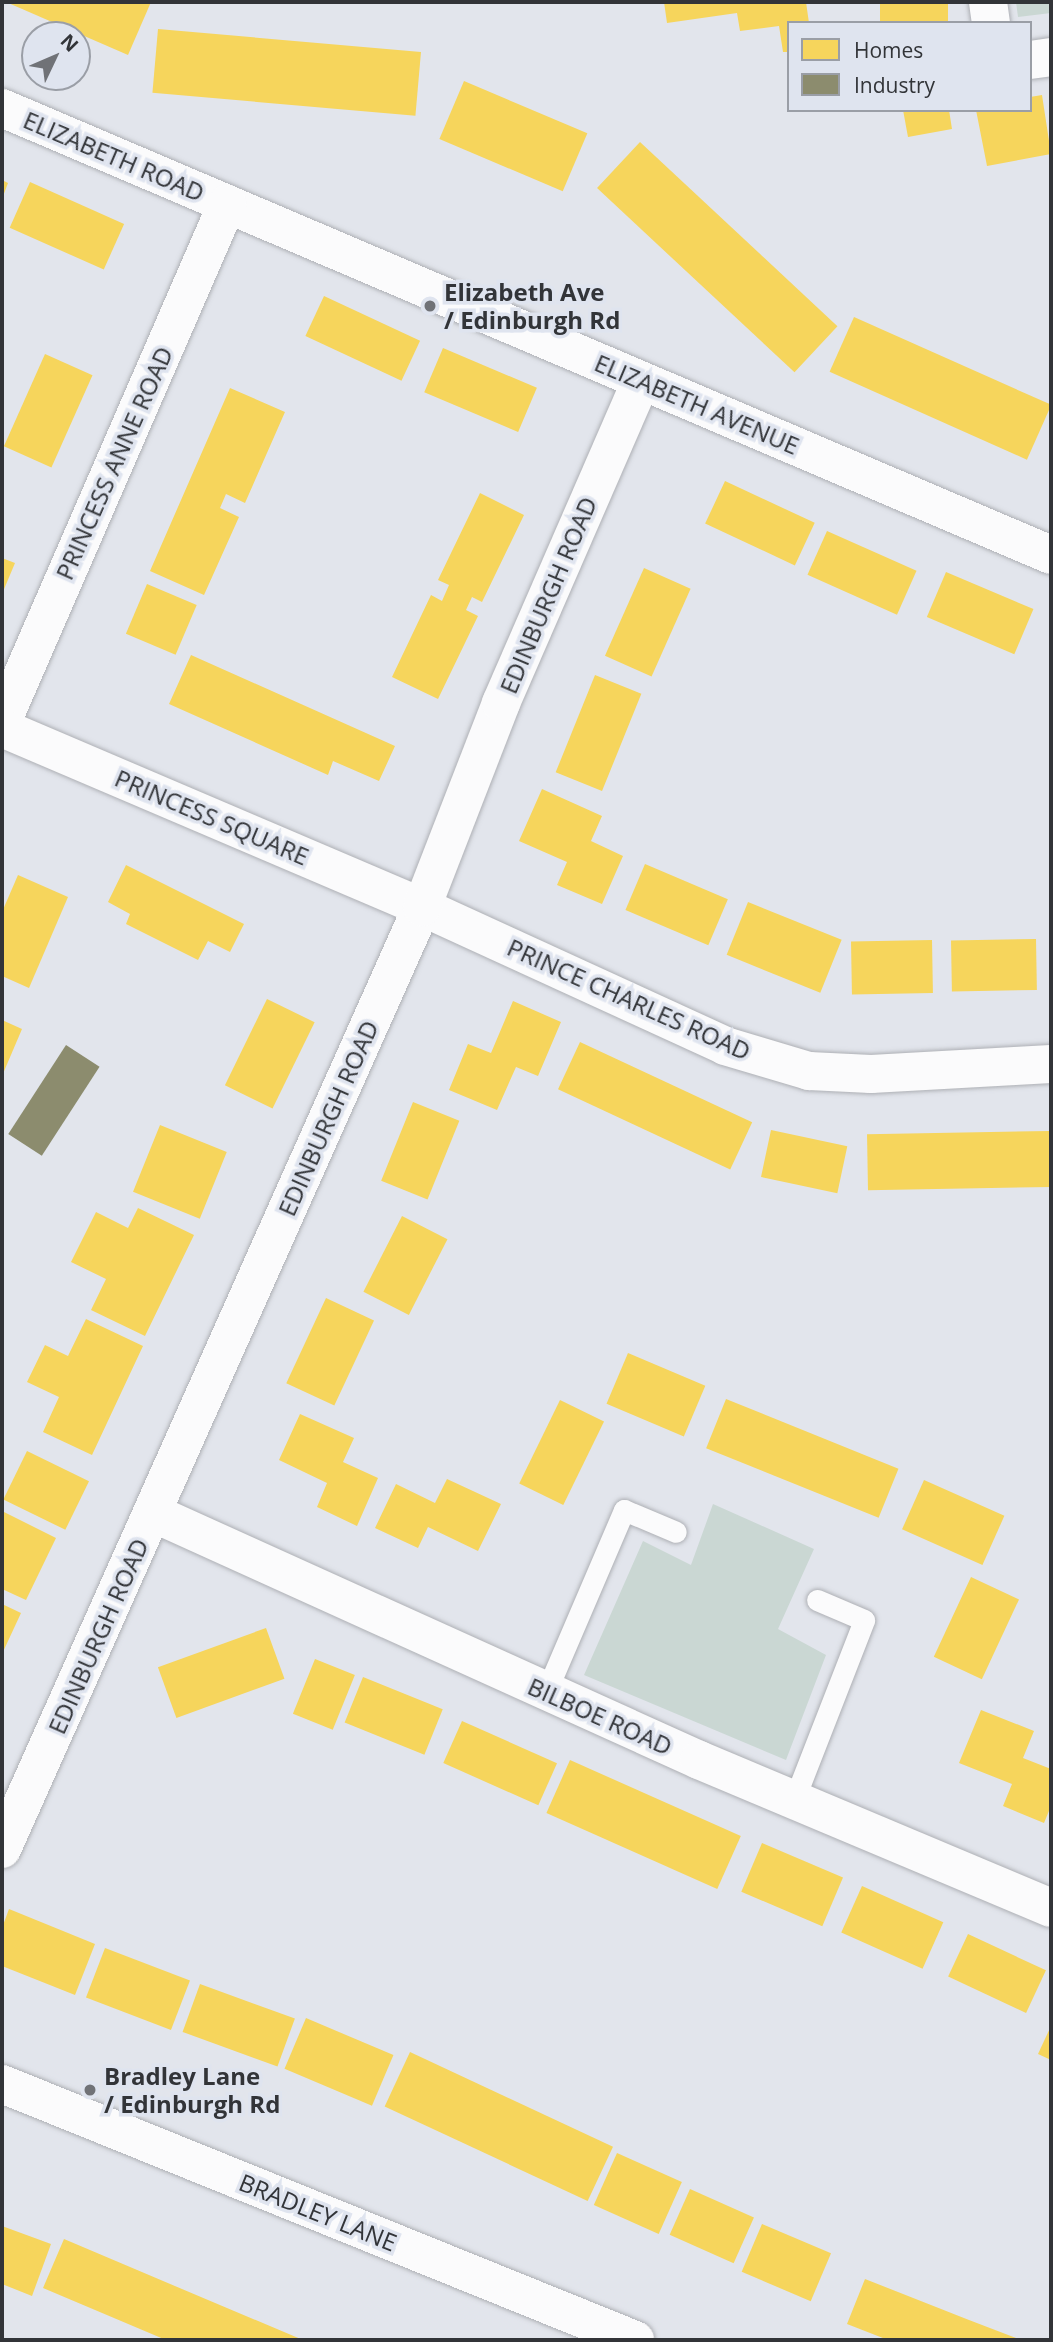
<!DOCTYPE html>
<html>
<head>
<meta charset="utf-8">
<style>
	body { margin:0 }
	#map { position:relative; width:1053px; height:2342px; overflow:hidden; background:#e2e5ec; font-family:"Open Sans",sans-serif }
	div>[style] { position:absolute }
	.green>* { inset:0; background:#cad7d3 }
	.homes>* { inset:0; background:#f6d55c; transform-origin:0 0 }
	.industry>* { inset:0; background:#8c8c6e; transform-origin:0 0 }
	.roads { filter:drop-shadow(0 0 2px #aeb0b5) drop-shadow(0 0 2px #aeb0b5) }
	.service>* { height:21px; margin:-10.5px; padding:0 10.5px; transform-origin:10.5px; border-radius:10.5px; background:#fbfbfc }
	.minor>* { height:38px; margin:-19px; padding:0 19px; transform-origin:19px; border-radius:19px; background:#fbfbfc }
	.tertiary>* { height:38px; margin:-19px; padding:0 19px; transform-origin:19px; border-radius:19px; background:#fbfbfc }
	.dots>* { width:19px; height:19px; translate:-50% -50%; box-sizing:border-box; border:4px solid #dfe4ef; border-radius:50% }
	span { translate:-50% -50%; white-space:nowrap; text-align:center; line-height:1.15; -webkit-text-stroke:7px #dfe4ef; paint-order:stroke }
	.street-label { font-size:24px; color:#323438 }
	.poi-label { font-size:24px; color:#323438; font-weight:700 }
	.left { translate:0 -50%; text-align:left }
	.frame { position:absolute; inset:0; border:4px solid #323438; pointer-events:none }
	.legend { position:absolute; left:787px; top:21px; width:245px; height:91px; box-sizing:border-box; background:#dfe4ef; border:2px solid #9a9ea6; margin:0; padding:9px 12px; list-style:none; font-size:21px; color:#323438 }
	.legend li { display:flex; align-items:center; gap:14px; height:35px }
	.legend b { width:35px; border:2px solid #9a9ea6 }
	.north { position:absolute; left:21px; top:21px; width:70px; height:70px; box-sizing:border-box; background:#dfe4ef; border:2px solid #9a9ea6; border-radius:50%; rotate:46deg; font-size:19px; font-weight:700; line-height:28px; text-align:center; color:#323438 }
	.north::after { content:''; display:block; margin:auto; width:24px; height:32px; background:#707277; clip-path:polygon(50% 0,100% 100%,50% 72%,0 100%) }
</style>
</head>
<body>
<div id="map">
	<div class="green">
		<i style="clip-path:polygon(1016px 2px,1051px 2px,1051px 13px,1018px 17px)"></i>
		<i style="clip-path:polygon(713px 1504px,814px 1549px,778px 1629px,826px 1655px,786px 1760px,584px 1675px,643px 1541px,691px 1565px)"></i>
	</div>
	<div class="homes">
		<i style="clip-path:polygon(6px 2px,151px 2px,128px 55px)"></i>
		<i style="clip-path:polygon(664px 2px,806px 2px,809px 23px,789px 23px,789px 52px,783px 52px,779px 26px,740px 31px,737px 13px,667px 23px)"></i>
		<i style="left:880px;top:2px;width:68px;height:21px"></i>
		<i style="left:158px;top:29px;width:264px;height:64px;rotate:5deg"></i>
		<i style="left:464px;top:81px;width:134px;height:63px;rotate:23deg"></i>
		<i style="clip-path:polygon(1042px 95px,1051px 154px,987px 166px,976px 110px,1030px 110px,1030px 97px)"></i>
		<i style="clip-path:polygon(903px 110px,949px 110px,952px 129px,908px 137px)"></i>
		<i style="left:640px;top:142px;width:270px;height:63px;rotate:43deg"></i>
		<i style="clip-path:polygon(2px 180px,8px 183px,2px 199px)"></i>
		<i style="left:30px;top:182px;width:103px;height:50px;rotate:24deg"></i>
		<i style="left:324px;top:296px;width:106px;height:44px;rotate:25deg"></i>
		<i style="left:854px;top:317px;width:216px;height:60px;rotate:24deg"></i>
		<i style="left:443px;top:348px;width:102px;height:48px;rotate:23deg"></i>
		<i style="left:45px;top:354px;width:52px;height:101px;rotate:24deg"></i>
		<i style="clip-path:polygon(230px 388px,285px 412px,245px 503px,226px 494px,220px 508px,239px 517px,204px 595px,150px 571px)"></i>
		<i style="left:725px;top:481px;width:99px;height:47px;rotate:25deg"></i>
		<i style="clip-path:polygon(480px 493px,524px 515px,482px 602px,472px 597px,466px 610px,478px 616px,438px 699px,392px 677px,431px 595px,442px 601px,449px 585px,438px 580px)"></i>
		<i style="left:827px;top:531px;width:98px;height:48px;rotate:24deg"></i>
		<i style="clip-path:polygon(2px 558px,15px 563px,2px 594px)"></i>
		<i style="left:644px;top:568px;width:51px;height:96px;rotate:24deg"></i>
		<i style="left:946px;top:572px;width:95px;height:49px;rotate:23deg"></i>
		<i style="left:147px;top:584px;width:54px;height:54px;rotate:23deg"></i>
		<i style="clip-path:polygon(191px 655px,395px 746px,379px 781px,333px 761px,328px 775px,169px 704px)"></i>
		<i style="left:595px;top:675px;width:50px;height:105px;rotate:22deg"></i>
		<i style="clip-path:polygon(542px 789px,602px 816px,591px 841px,623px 856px,602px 904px,557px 885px,567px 862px,519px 841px)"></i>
		<i style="left:645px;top:864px;width:90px;height:50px;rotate:23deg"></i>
		<i style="clip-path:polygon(126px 865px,244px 924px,230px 952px,208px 941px,198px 960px,126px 924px,130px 914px,108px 902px)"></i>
		<i style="clip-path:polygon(18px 875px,68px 897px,29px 988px,2px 976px,2px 912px)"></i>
		<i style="left:748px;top:902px;width:101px;height:57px;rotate:22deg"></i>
		<i style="left:1036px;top:939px;width:51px;height:85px;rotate:89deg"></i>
		<i style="left:932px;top:940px;width:53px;height:81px;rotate:89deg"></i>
		<i style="left:267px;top:999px;width:53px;height:96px;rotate:26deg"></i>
		<i style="clip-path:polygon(513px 1001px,561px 1022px,538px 1076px,516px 1067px,497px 1110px,449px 1090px,468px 1044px,491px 1053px)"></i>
		<i style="clip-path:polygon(2px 1020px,22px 1029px,2px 1076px)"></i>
		<i style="left:580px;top:1042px;width:190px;height:52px;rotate:25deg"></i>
		<i style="left:413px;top:1102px;width:50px;height:85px;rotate:22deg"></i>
		<i style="left:160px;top:1125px;width:72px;height:72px;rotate:22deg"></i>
		<i style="left:771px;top:1130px;width:78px;height:48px;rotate:12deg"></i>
		<i style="left:1050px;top:1131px;width:56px;height:183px;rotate:89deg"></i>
		<i style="clip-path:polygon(138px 1208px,194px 1235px,145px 1336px,91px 1310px,106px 1279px,71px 1262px,96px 1212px,128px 1228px)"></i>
		<i style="left:402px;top:1216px;width:51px;height:85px;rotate:27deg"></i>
		<i style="left:326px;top:1298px;width:53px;height:94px;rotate:25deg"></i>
		<i style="clip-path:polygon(86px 1319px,143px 1346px,92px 1455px,43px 1432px,59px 1397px,27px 1382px,45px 1345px,68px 1356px)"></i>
		<i style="left:628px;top:1353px;width:84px;height:55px;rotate:23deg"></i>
		<i style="left:726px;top:1399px;width:186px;height:53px;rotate:22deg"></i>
		<i style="left:560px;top:1400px;width:49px;height:93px;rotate:26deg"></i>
		<i style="clip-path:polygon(300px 1414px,354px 1438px,343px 1462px,378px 1478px,357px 1526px,317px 1507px,327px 1483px,279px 1460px)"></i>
		<i style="left:27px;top:1451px;width:69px;height:54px;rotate:26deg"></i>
		<i style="clip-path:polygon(447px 1479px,501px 1504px,478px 1551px,428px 1527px,418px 1548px,375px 1528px,396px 1484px,435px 1503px)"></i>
		<i style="left:924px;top:1480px;width:88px;height:54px;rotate:24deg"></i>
		<i style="clip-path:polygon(2px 1511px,56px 1538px,26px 1600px,2px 1589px)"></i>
		<i style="left:971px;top:1577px;width:53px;height:88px;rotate:25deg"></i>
		<i style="clip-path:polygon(2px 1604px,21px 1613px,2px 1654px)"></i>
		<i style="left:266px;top:1628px;width:54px;height:115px;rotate:70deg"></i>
		<i style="left:315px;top:1659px;width:43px;height:59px;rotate:22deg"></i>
		<i style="left:363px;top:1677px;width:86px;height:49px;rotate:22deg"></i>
		<i style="clip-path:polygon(981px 1710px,1034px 1731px,1023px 1758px,1051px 1769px,1051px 1806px,1044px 1823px,1003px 1806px,1012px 1784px,959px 1763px)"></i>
		<i style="left:462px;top:1721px;width:104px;height:46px;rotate:24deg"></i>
		<i style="left:570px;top:1760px;width:187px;height:58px;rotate:24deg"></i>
		<i style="left:762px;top:1843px;width:88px;height:53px;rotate:23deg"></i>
		<i style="left:862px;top:1886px;width:89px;height:51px;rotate:24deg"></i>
		<i style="clip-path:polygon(9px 1909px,95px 1944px,75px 1995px,2px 1966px,2px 1928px)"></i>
		<i style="left:968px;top:1934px;width:86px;height:47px;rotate:25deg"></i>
		<i style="left:105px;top:1948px;width:91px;height:53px;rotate:21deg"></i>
		<i style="left:200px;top:1984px;width:101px;height:51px;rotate:20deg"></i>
		<i style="left:306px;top:2018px;width:95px;height:55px;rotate:23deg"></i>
		<i style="clip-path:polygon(1051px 2026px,1051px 2060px,1038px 2054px)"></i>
		<i style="left:410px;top:2052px;width:224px;height:60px;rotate:25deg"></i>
		<i style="left:617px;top:2153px;width:71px;height:57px;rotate:24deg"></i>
		<i style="left:690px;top:2189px;width:70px;height:50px;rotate:24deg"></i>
		<i style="left:762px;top:2224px;width:75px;height:52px;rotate:23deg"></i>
		<i style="clip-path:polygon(2px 2226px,51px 2244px,32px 2296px,2px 2284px)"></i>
		<i style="clip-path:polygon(64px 2239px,182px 2289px,303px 2340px,166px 2340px,43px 2288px)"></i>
		<i style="clip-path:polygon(865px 2279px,969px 2320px,1021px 2340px,888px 2340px,847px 2324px)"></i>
	</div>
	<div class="industry">
		<i style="left:66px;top:1045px;width:40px;height:106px;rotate:33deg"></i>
	</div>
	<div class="roads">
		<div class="service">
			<i style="left:546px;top:1692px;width:198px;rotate:-66.8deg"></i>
			<i style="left:624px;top:1510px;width:56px;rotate:22.9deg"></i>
			<i style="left:794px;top:1800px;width:193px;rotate:-68.7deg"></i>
			<i style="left:864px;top:1620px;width:51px;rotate:-156.9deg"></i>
		</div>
		<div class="minor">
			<i style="left:988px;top:2px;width:21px;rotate:82deg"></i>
			<i style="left:1030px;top:60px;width:21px;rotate:-8deg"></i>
			<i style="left:2px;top:108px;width:1140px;rotate:23.08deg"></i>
			<i style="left:2px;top:722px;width:565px;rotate:-66.52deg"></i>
			<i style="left:2px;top:728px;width:457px;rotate:23.1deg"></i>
			<i style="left:422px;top:907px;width:333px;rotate:24.6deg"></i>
			<i style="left:725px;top:1046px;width:88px;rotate:16.6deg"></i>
			<i style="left:809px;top:1071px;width:62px;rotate:2.8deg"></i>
			<i style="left:871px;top:1074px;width:180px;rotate:-3.2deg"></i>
			<i style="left:153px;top:1513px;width:599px;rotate:24.34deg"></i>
			<i style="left:699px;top:1760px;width:382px;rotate:22.8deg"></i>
			<i style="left:2px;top:1849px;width:1031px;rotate:-65.97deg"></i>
			<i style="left:422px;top:907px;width:219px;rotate:-68.8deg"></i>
			<i style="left:501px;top:703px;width:351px;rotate:-66.5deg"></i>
		</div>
		<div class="tertiary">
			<i style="left:2px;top:2084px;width:683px;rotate:22.02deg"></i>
		</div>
	</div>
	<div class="dots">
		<i style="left:430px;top:306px;background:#707277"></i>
		<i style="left:90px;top:2090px;background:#707277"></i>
	</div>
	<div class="street-label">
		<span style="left:114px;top:156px;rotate:23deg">ELIZABETH ROAD</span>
		<span style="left:697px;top:404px;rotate:23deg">ELIZABETH AVENUE</span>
		<span style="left:114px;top:463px;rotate:-66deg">PRINCESS ANNE ROAD</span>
		<span style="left:548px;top:595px;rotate:-67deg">EDINBURGH ROAD</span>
		<span style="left:212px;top:817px;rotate:23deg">PRINCESS SQUARE</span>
		<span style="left:629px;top:999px;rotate:24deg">PRINCE CHARLES ROAD</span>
		<span style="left:328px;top:1118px;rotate:-66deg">EDINBURGH ROAD</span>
		<span style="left:98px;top:1636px;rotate:-66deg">EDINBURGH ROAD</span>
		<span style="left:600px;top:1716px;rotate:24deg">BILBOE ROAD</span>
		<span style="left:318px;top:2212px;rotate:22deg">BRADLEY LANE</span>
	</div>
	<div class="poi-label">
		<span class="left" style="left:444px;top:306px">Elizabeth Ave<br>/ Edinburgh Rd</span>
		<span class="left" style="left:104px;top:2090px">Bradley Lane<br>/ Edinburgh Rd</span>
	</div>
	<div class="frame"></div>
	<ul class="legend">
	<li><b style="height:19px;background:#f6d55c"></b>Homes</li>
	<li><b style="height:19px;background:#8c8c6e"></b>Industry</li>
	</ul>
	<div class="north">N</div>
</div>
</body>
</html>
